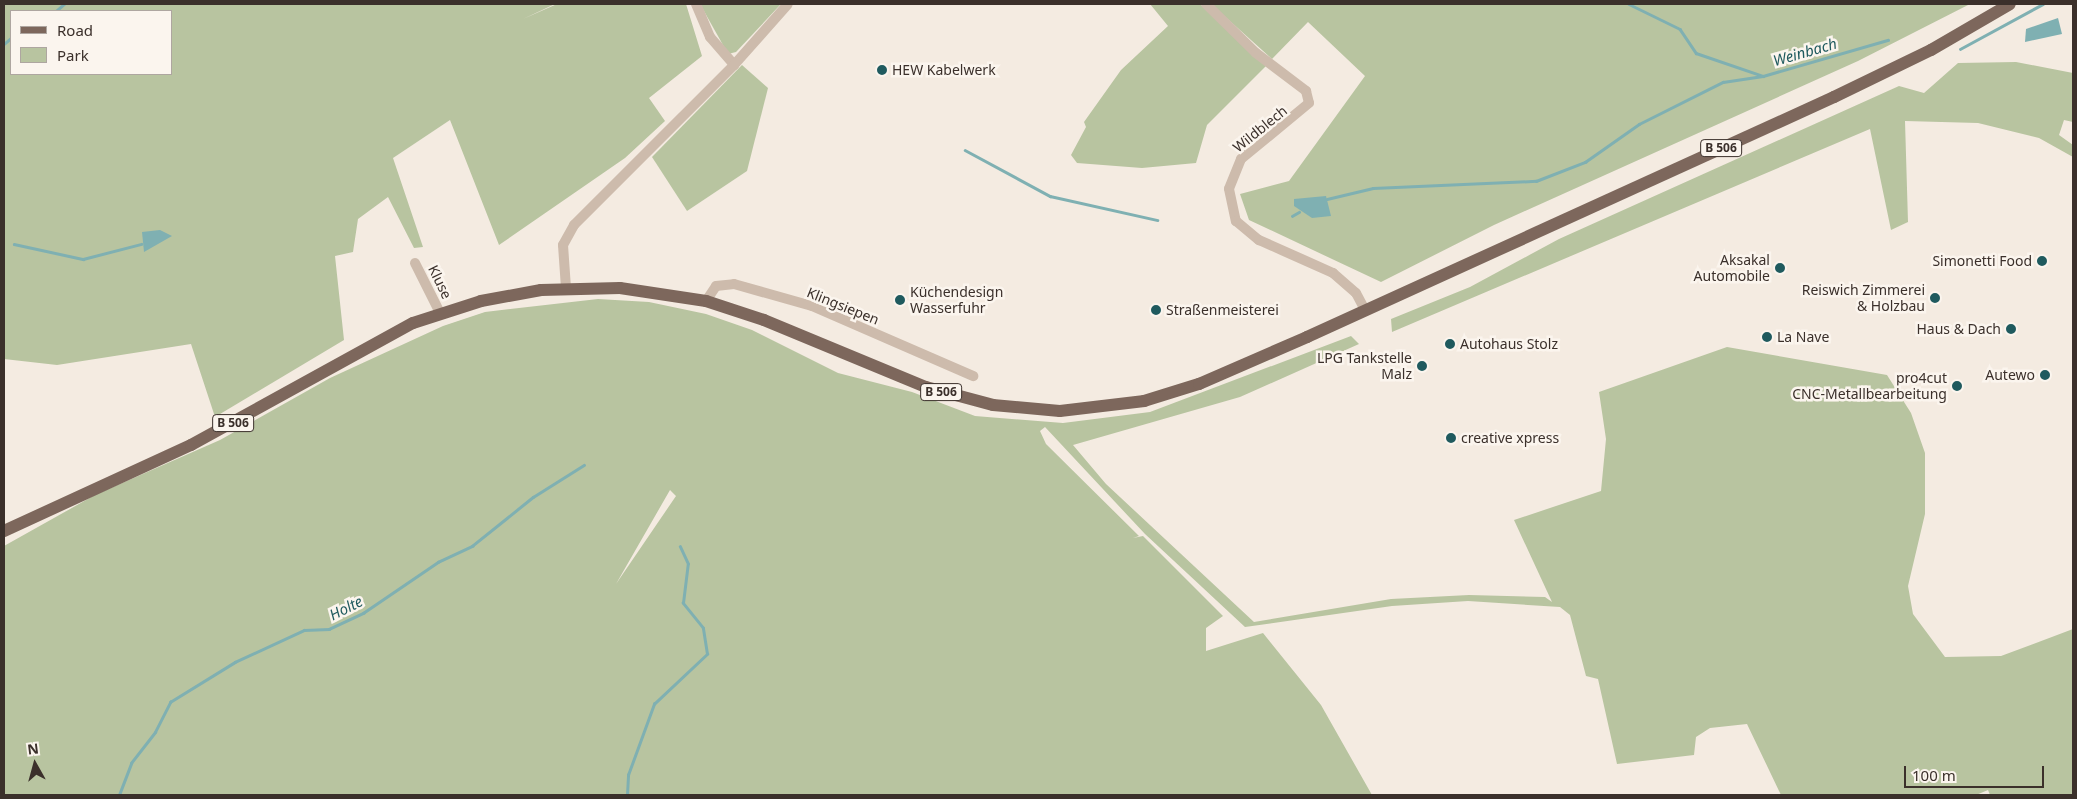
<!DOCTYPE html>
<html>
<head>
<meta charset="utf-8">
<style>
	body { margin:0 }
	#map { position:relative; width:2077px; height:799px; overflow:hidden; background:#f4ebe1; font-family:"Noto Sans",sans-serif }
	div>[style] { position:absolute }
	.green>* { inset:0; background:#b8c4a0 }
	.water>* { inset:0; background:#7fb0b2 }
	.stream>* { height:2.5px; margin:-1.25px; padding:0 1.25px; transform-origin:1.25px; border-radius:1.25px; background:#7fb0b2 }
	.street>* { height:10px; margin:-5px; padding:0 5px; transform-origin:5px; border-radius:5px; background:#cdbbac }
	.primary>* { height:12px; margin:-6px; padding:0 6px; transform-origin:6px; border-radius:6px; background:#7d675c }
	.dots>* { width:14px; height:14px; translate:-50% -50%; box-sizing:border-box; border:2px solid #fbf5ee; border-radius:50% }
	span { translate:-50% -50%; white-space:nowrap; text-align:center; line-height:1.15; -webkit-text-stroke:5px #fbf5ee; paint-order:stroke }
	.shield-label span { padding:1px 4px; background:#fbf5ee; border:1px solid; border-radius:4px; -webkit-text-stroke-width:0 }
	.shield-label { font-size:12px; color:#3b302b; font-weight:700 }
	.poi-label { font-size:14px; color:#3b302b }
	.left { translate:0 -50%; text-align:left }
	.right { translate:-100% -50%; text-align:right }
	.street-label { font-size:14px; color:#3b302b }
	.water-label { font-size:15px; color:#1f5a5e; font-style:italic }
	.frame { position:absolute; inset:0; border:5px solid #3b302b; pointer-events:none }
	.legend { position:absolute; left:10px; top:10px; width:162px; height:65px; box-sizing:border-box; background:#fbf5ee; border:1px solid #aea6a0; margin:0; padding:6px 9px; list-style:none; font-size:15px; color:#3b302b }
	.legend li { display:flex; align-items:center; gap:10px; height:25px }
	.legend b { width:25px; border:1px solid #aea6a0 }
	.north { position:absolute; left:10px; top:739px; width:50px; height:50px; -webkit-text-stroke:4px #fbf5ee; paint-order:stroke; rotate:353deg; font-size:14px; font-weight:700; line-height:20px; text-align:center; color:#3b302b }
	.north::after { content:''; display:block; margin:auto; width:18px; height:22px; background:#3b302b; clip-path:polygon(50% 0,100% 100%,50% 72%,0 100%) }
	.scale { position:absolute; left:1904px; top:766px; width:140px; height:22px; box-sizing:border-box; border:2px solid #3b302b; border-top:0; padding-left:6px; font-size:15px; line-height:18px; white-space:nowrap; color:#3b302b; -webkit-text-stroke:4px #fbf5ee; paint-order:stroke }
</style>
</head>
<body>
<div id="map">
	<div class="green">
		<i style="clip-path:polygon(evenodd,4px 4px,555px 4px,523px 19px,557px 4px,686px 4px,702px 56px,649px 98px,665px 121px,625px 158px,499px 245px,450px 120px,393px 158px,423px 247px,414px 248px,388px 197px,358px 219px,353px 252px,335px 256px,344px 340px,215px 417px,191px 344px,57px 365px,4px 359px,4px 4px,11px 11px,171px 11px,171px 74px,11px 74px,11px 11px)"></i>
		<i style="clip-path:polygon(700px 4px,781px 4px,736px 52px,728px 54px)"></i>
		<i style="clip-path:polygon(1150px 4px,1200px 4px,1267px 65px,1207px 125px,1196px 163px,1142px 168px,1077px 163px,1071px 155px,1086px 127px,1084px 122px,1121px 70px,1168px 26px)"></i>
		<i style="clip-path:polygon(1211px 4px,1970px 4px,1858px 61px,1494px 225px,1381px 282px,1249px 220px,1240px 194px,1289px 181px,1365px 76px,1308px 22px,1272px 59px)"></i>
		<i style="clip-path:polygon(2016px 62px,2073px 73px,2073px 122px,2064px 120px,2059px 135px,2073px 145px,2073px 157px,2039px 138px,1978px 123px,1905px 121px,1908px 222px,1891px 230px,1870px 129px,1392px 332px,1391px 319px,1470px 287px,1559px 239px,1899px 86px,1924px 93px,1958px 63px)"></i>
		<i style="clip-path:polygon(742px 65px,768px 88px,747px 171px,687px 211px,652px 157px)"></i>
		<i style="clip-path:polygon(evenodd,598px 299px,649px 302px,706px 314px,752px 330px,838px 373px,912px 392px,975px 416px,1063px 423px,1150px 412px,1351px 336px,1359px 344px,1240px 397px,1073px 445px,1106px 484px,1254px 622px,1391px 599px,1469px 595px,1545px 597px,1552px 602px,1514px 520px,1601px 491px,1606px 439px,1599px 392px,1727px 347px,1887px 375px,1911px 413px,1925px 453px,1925px 514px,1908px 586px,1913px 614px,1945px 657px,2001px 656px,2073px 629px,2073px 795px,1990px 795px,1988px 790px,1976px 795px,1781px 795px,1747px 724px,1710px 728px,1696px 737px,1694px 755px,1617px 764px,1598px 679px,1586px 676px,1570px 615px,1560px 607px,1468px 601px,1392px 606px,1245px 627px,1145px 534px,1045px 427px,1040px 431px,1046px 444px,1139px 536px,1133px 538px,1143px 536px,1223px 616px,1206px 628px,1206px 651px,1263px 633px,1321px 705px,1372px 795px,4px 795px,4px 546px,95px 495px,220px 440px,330px 378px,443px 326px,485px 312px,598px 299px,670px 490px,676px 496px,616px 584px,670px 490px)"></i>
	</div>
	<div class="water">
		<i style="clip-path:polygon(2058px 18px,2062px 34px,2025px 42px,2026px 29px)"></i>
		<i style="clip-path:polygon(1326px 196px,1331px 216px,1312px 218px,1294px 206px,1294px 199px)"></i>
		<i style="clip-path:polygon(160px 230px,172px 236px,144px 252px,142px 232px)"></i>
	</div>
	<div class="stream">
		<i style="left:1629px;top:4px;width:57px;rotate:26.1deg"></i>
		<i style="left:1680px;top:29px;width:29px;rotate:56deg"></i>
		<i style="left:1696px;top:53px;width:71px;rotate:18.9deg"></i>
		<i style="left:1763px;top:76px;width:130px;rotate:-16.1deg"></i>
		<i style="left:56px;top:11px;width:11px;rotate:-41deg"></i>
		<i style="left:4px;top:44px;width:9px;rotate:-41deg"></i>
		<i style="left:1960px;top:49px;width:94px;rotate:-28.5deg"></i>
		<i style="left:965px;top:150px;width:97px;rotate:28.4deg"></i>
		<i style="left:1050px;top:196px;width:110px;rotate:12.6deg"></i>
		<i style="left:1327px;top:199px;width:47px;rotate:-13.4deg"></i>
		<i style="left:1373px;top:188px;width:163px;rotate:-2.5deg"></i>
		<i style="left:1536px;top:181px;width:53px;rotate:-21.2deg"></i>
		<i style="left:1585px;top:162px;width:66px;rotate:-35.1deg"></i>
		<i style="left:1639px;top:124px;width:94px;rotate:-26.6deg"></i>
		<i style="left:1723px;top:82px;width:40px;rotate:-8.5deg"></i>
		<i style="left:1292px;top:216px;width:8px;rotate:-30deg"></i>
		<i style="left:14px;top:244px;width:71px;rotate:12.3deg"></i>
		<i style="left:83px;top:259px;width:60px;rotate:-14.5deg"></i>
		<i style="left:119px;top:795px;width:34px;rotate:-69deg"></i>
		<i style="left:131px;top:763px;width:39px;rotate:-52deg"></i>
		<i style="left:155px;top:732px;width:34px;rotate:-63deg"></i>
		<i style="left:170px;top:702px;width:76px;rotate:-31.6deg"></i>
		<i style="left:235px;top:662px;width:76px;rotate:-24.9deg"></i>
		<i style="left:304px;top:630px;width:25px;rotate:-2deg"></i>
		<i style="left:329px;top:629px;width:38px;rotate:-25deg"></i>
		<i style="left:363px;top:613px;width:91px;rotate:-34.2deg"></i>
		<i style="left:438px;top:562px;width:38px;rotate:-25deg"></i>
		<i style="left:472px;top:546px;width:78px;rotate:-38.8deg"></i>
		<i style="left:533px;top:497px;width:60px;rotate:-32.1deg"></i>
		<i style="left:627px;top:795px;width:20px;rotate:-87deg"></i>
		<i style="left:628px;top:775px;width:76px;rotate:-69.9deg"></i>
		<i style="left:654px;top:704px;width:73px;rotate:-43.3deg"></i>
		<i style="left:707px;top:654px;width:26px;rotate:-99deg"></i>
		<i style="left:703px;top:628px;width:32px;rotate:-129deg"></i>
		<i style="left:683px;top:603px;width:39px;rotate:-83deg"></i>
		<i style="left:688px;top:564px;width:19px;rotate:-115deg"></i>
	</div>
	<div class="street">
		<i style="left:696px;top:4px;width:36px;rotate:67deg"></i>
		<i style="left:710px;top:37px;width:37px;rotate:49deg"></i>
		<i style="left:1206px;top:4px;width:70px;rotate:44.4deg"></i>
		<i style="left:1256px;top:53px;width:63px;rotate:37.2deg"></i>
		<i style="left:1306px;top:91px;width:12px;rotate:76deg"></i>
		<i style="left:1309px;top:103px;width:88px;rotate:140.5deg"></i>
		<i style="left:1241px;top:159px;width:32px;rotate:112deg"></i>
		<i style="left:1229px;top:189px;width:33px;rotate:78deg"></i>
		<i style="left:1236px;top:221px;width:30px;rotate:40deg"></i>
		<i style="left:1259px;top:240px;width:81px;rotate:24deg"></i>
		<i style="left:1333px;top:273px;width:30px;rotate:41deg"></i>
		<i style="left:1356px;top:293px;width:19px;rotate:62deg"></i>
		<i style="left:415px;top:263px;width:56px;rotate:63.4deg"></i>
		<i style="left:566px;top:288px;width:43px;rotate:-94deg"></i>
		<i style="left:563px;top:245px;width:23px;rotate:-61deg"></i>
		<i style="left:574px;top:225px;width:226px;rotate:-45deg"></i>
		<i style="left:734px;top:65px;width:81px;rotate:-48.5deg"></i>
		<i style="left:706px;top:301px;width:18px;rotate:-56deg"></i>
		<i style="left:716px;top:286px;width:18px;rotate:-6deg"></i>
		<i style="left:734px;top:284px;width:81px;rotate:15.8deg"></i>
		<i style="left:812px;top:306px;width:176px;rotate:23.5deg"></i>
	</div>
	<div class="primary">
		<i style="left:4px;top:531px;width:206px;rotate:-24.7deg"></i>
		<i style="left:191px;top:445px;width:253px;rotate:-28.8deg"></i>
		<i style="left:413px;top:323px;width:71px;rotate:-17.9deg"></i>
		<i style="left:481px;top:301px;width:61px;rotate:-10.4deg"></i>
		<i style="left:541px;top:290px;width:79px;rotate:-1.5deg"></i>
		<i style="left:620px;top:288px;width:87px;rotate:8.6deg"></i>
		<i style="left:706px;top:301px;width:61px;rotate:18.1deg"></i>
		<i style="left:764px;top:320px;width:175px;rotate:22.5deg"></i>
		<i style="left:926px;top:387px;width:69px;rotate:15deg"></i>
		<i style="left:993px;top:405px;width:67px;rotate:5.1deg"></i>
		<i style="left:1060px;top:411px;width:85px;rotate:-6.8deg"></i>
		<i style="left:1144px;top:401px;width:58px;rotate:-17.2deg"></i>
		<i style="left:1199px;top:384px;width:118px;rotate:-23.5deg"></i>
		<i style="left:1307px;top:337px;width:579px;rotate:-24.48deg"></i>
		<i style="left:1834px;top:97px;width:108px;rotate:-25.9deg"></i>
		<i style="left:1931px;top:50px;width:91px;rotate:-30.2deg"></i>
	</div>
	<div class="dots">
		<i style="left:882px;top:70px;background:#1f5a5e"></i>
		<i style="left:2042px;top:261px;background:#1f5a5e"></i>
		<i style="left:1780px;top:268px;background:#1f5a5e"></i>
		<i style="left:1935px;top:298px;background:#1f5a5e"></i>
		<i style="left:900px;top:300px;background:#1f5a5e"></i>
		<i style="left:1156px;top:310px;background:#1f5a5e"></i>
		<i style="left:2011px;top:329px;background:#1f5a5e"></i>
		<i style="left:1767px;top:337px;background:#1f5a5e"></i>
		<i style="left:1450px;top:344px;background:#1f5a5e"></i>
		<i style="left:1422px;top:366px;background:#1f5a5e"></i>
		<i style="left:2045px;top:375px;background:#1f5a5e"></i>
		<i style="left:1957px;top:386px;background:#1f5a5e"></i>
		<i style="left:1451px;top:438px;background:#1f5a5e"></i>
	</div>
	<div class="shield-label">
		<span style="left:1721px;top:148px">B 506</span>
		<span style="left:941px;top:392px">B 506</span>
		<span style="left:233px;top:423px">B 506</span>
	</div>
	<div class="poi-label">
		<span class="left" style="left:892px;top:70px">HEW Kabelwerk</span>
		<span class="right" style="left:1770px;top:268px">Aksakal<br>Automobile</span>
		<span class="right" style="left:2032px;top:261px">Simonetti Food</span>
		<span class="right" style="left:1925px;top:298px">Reiswich Zimmerei<br>&amp; Holzbau</span>
		<span class="left" style="left:910px;top:300px">Küchendesign<br>Wasserfuhr</span>
		<span class="left" style="left:1166px;top:310px">Straßenmeisterei</span>
		<span class="right" style="left:2001px;top:329px">Haus &amp; Dach</span>
		<span class="left" style="left:1777px;top:337px">La Nave</span>
		<span class="left" style="left:1460px;top:344px">Autohaus Stolz</span>
		<span class="right" style="left:1412px;top:366px">LPG Tankstelle<br>Malz</span>
		<span class="right" style="left:2035px;top:375px">Autewo</span>
		<span class="right" style="left:1947px;top:386px">pro4cut<br>CNC-Metallbearbeitung</span>
		<span class="left" style="left:1461px;top:438px">creative xpress</span>
	</div>
	<div class="street-label">
		<span style="left:1260px;top:129px;rotate:-39deg">Wildblech</span>
		<span style="left:440px;top:282px;rotate:64deg">Kluse</span>
		<span style="left:843px;top:306px;rotate:22deg">Klingsiepen</span>
	</div>
	<div class="water-label">
		<span style="left:1805px;top:52px;rotate:-16deg">Weinbach</span>
		<span style="left:346px;top:608px;rotate:-27deg">Holte</span>
	</div>
	<div class="frame"></div>
	<ul class="legend">
	<li><b style="height:6px;background:#7d675c"></b>Road</li>
	<li><b style="height:14px;background:#b8c4a0"></b>Park</li>
	</ul>
	<div class="north">N</div>
	<div class="scale">100 m</div>
</div>
</body>
</html>
